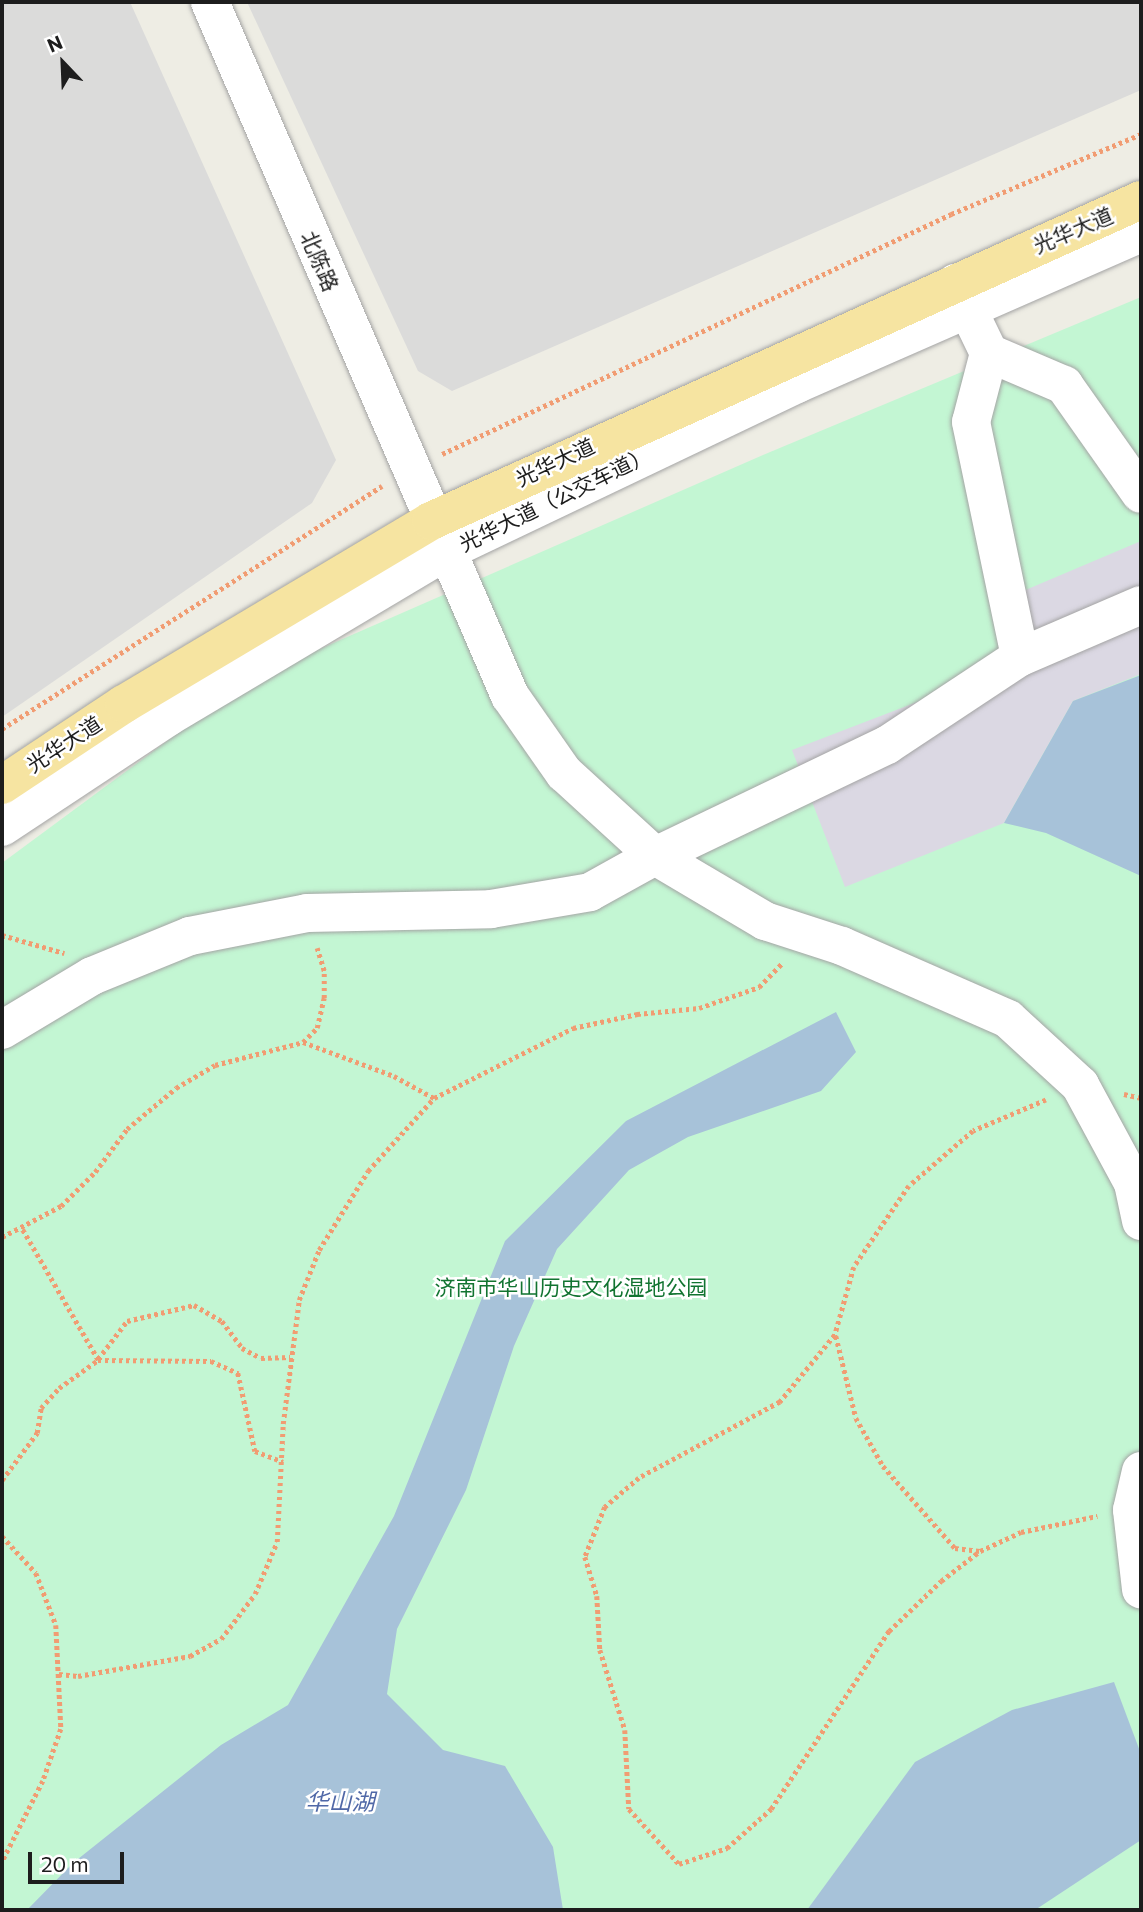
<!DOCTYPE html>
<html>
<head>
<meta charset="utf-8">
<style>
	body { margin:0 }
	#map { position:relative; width:1143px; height:1912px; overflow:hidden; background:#eeede4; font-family:Commissioner,"Noto Sans SC",sans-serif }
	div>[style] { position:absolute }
	.residential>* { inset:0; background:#dbdbda }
	.park>* { inset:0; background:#c3f6d3 }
	.plaza>* { inset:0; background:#dbd8e3 }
	.water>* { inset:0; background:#a7c2d9 }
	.path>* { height:4.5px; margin-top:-2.25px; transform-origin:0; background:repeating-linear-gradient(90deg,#f19c72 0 3.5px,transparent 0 7px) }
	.roads { filter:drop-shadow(0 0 2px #a4a4a4) drop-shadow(0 0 2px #a4a4a4) }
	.minor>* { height:38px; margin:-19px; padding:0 19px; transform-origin:19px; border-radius:19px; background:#fff }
	.major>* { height:38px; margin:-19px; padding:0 19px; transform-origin:19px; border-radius:19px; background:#f6e4a1 }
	span { translate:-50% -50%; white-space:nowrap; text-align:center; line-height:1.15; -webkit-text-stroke:5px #fff; paint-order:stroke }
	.street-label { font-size:21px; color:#1d1d1d }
	.park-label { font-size:21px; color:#127431 }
	.water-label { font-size:23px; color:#5068a7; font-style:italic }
	.frame { position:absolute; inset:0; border:4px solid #1d1d1d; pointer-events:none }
	.north { position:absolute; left:28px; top:28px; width:70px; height:70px; -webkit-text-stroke:5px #fff; paint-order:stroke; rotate:337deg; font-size:19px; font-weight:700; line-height:28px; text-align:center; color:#1d1d1d }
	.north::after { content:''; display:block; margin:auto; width:24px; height:32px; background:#1d1d1d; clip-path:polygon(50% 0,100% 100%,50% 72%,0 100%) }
	.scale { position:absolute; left:28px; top:1852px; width:96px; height:32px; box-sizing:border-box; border:4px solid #1d1d1d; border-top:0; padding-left:9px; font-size:21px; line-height:24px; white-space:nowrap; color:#1d1d1d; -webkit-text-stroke:5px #fff; paint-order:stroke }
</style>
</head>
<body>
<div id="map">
	<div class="residential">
		<i style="clip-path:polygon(2px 2px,130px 2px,336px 460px,312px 503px,2px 717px)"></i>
		<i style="clip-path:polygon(247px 2px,1141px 2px,1141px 90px,452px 391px,418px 371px)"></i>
	</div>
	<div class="park">
		<i style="clip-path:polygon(1141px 297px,1141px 1910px,2px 1910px,2px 863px,251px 679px,763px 455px)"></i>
	</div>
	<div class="plaza">
		<i style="clip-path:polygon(1141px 541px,1141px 674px,1073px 701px,1004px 823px,845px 887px,792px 750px,1003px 669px,990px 605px)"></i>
	</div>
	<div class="water">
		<i style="clip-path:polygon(1141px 675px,1141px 876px,1046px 833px,1004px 823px,1073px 701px)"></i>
		<i style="clip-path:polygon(836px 1012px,856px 1052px,821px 1091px,688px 1137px,629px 1170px,557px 1249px,514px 1346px,466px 1490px,397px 1629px,387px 1694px,443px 1750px,505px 1766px,553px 1847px,563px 1910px,27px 1910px,73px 1863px,221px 1745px,288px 1705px,394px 1516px,505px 1241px,626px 1121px)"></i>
		<i style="clip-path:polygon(1114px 1682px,1141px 1754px,1141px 1840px,1035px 1910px,807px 1910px,915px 1762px,1012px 1710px)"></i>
	</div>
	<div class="path">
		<i style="left:442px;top:454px;width:563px;rotate:-25.24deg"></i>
		<i style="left:951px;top:214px;width:206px;rotate:-22.8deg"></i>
		<i style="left:2px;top:729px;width:451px;rotate:-32.6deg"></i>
		<i style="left:2px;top:935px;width:65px;rotate:16.2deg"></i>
		<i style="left:303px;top:1042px;width:20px;rotate:-45deg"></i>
		<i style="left:317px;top:1028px;width:31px;rotate:-77deg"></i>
		<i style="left:324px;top:998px;width:27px;rotate:-90deg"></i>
		<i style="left:324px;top:971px;width:24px;rotate:-107deg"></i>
		<i style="left:1124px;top:1094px;width:17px;rotate:13deg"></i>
		<i style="left:1046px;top:1100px;width:79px;rotate:157deg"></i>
		<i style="left:973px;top:1131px;width:84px;rotate:139.3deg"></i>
		<i style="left:909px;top:1186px;width:98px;rotate:124.2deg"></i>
		<i style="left:854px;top:1267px;width:71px;rotate:105.6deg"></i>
		<i style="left:835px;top:1335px;width:87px;rotate:129.4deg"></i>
		<i style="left:780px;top:1402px;width:160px;rotate:151.7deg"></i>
		<i style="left:639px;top:1478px;width:45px;rotate:139.5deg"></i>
		<i style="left:605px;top:1507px;width:54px;rotate:111.8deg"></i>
		<i style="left:585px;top:1557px;width:41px;rotate:72.9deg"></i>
		<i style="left:597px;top:1596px;width:54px;rotate:86.8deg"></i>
		<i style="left:600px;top:1650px;width:84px;rotate:72.6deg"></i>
		<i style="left:625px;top:1730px;width:79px;rotate:87.1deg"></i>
		<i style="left:629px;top:1809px;width:74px;rotate:47.7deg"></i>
		<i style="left:679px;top:1864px;width:51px;rotate:-18.4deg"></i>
		<i style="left:727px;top:1848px;width:59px;rotate:-41.6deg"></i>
		<i style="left:771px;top:1809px;width:214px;rotate:-56.5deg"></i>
		<i style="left:889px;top:1631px;width:72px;rotate:-43.9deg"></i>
		<i style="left:941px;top:1581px;width:49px;rotate:-37.6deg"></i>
		<i style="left:980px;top:1551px;width:45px;rotate:-24.9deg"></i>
		<i style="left:1021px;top:1532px;width:78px;rotate:-11.9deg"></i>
		<i style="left:2px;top:1237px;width:67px;rotate:-27.7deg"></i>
		<i style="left:61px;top:1206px;width:48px;rotate:-45deg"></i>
		<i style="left:95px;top:1172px;width:54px;rotate:-53.3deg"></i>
		<i style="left:127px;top:1129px;width:64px;rotate:-39.9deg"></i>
		<i style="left:176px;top:1088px;width:45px;rotate:-30.5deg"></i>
		<i style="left:215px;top:1065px;width:91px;rotate:-14.6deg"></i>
		<i style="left:303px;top:1042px;width:97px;rotate:20.5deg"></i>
		<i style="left:394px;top:1076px;width:46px;rotate:28.8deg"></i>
		<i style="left:836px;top:1336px;width:84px;rotate:76.3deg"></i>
		<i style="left:856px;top:1418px;width:55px;rotate:60.6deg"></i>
		<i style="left:883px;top:1466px;width:109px;rotate:48.7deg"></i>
		<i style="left:955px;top:1548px;width:25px;rotate:7deg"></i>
		<i style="left:98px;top:1359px;width:48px;rotate:-52.7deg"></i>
		<i style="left:127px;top:1321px;width:69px;rotate:-13.4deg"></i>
		<i style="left:194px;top:1305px;width:32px;rotate:30deg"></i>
		<i style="left:222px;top:1321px;width:34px;rotate:53deg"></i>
		<i style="left:242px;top:1348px;width:21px;rotate:28deg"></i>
		<i style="left:261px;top:1358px;width:29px;rotate:-2deg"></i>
		<i style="left:98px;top:1360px;width:113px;rotate:0.5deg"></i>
		<i style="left:211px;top:1361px;width:30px;rotate:24deg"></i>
		<i style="left:238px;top:1373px;width:80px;rotate:77.7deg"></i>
		<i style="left:255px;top:1451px;width:30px;rotate:21deg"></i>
		<i style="left:2px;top:1480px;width:59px;rotate:-53.3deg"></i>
		<i style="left:37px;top:1433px;width:25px;rotate:-81deg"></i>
		<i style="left:41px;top:1408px;width:27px;rotate:-48deg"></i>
		<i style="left:59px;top:1388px;width:48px;rotate:-35.7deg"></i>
		<i style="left:98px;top:1360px;width:154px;rotate:-120.1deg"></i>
		<i style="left:2px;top:1536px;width:50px;rotate:47.4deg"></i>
		<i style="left:36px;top:1573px;width:56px;rotate:69deg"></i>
		<i style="left:56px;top:1625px;width:104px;rotate:87.2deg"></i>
		<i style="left:61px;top:1729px;width:55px;rotate:109.1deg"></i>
		<i style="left:43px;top:1781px;width:91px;rotate:116.8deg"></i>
		<i style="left:59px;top:1674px;width:19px;rotate:6deg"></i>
		<i style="left:78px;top:1676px;width:114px;rotate:-10.1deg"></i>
		<i style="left:190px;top:1656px;width:35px;rotate:-29deg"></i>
		<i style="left:221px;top:1639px;width:56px;rotate:-52.9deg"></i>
		<i style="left:255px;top:1594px;width:56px;rotate:-67.1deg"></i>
		<i style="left:277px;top:1542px;width:118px;rotate:-87.1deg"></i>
		<i style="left:283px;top:1424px;width:125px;rotate:-82.6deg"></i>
		<i style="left:299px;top:1300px;width:54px;rotate:-68.2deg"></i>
		<i style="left:319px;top:1250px;width:93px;rotate:-58.2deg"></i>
		<i style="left:368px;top:1171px;width:98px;rotate:-47.9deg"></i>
		<i style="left:434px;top:1098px;width:156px;rotate:-26.7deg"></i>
		<i style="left:573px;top:1028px;width:66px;rotate:-12.3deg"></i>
		<i style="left:637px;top:1014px;width:62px;rotate:-5.5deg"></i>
		<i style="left:699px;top:1008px;width:64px;rotate:-19.3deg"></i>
		<i style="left:759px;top:987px;width:32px;rotate:-46deg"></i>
	</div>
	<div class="roads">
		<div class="minor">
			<i style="left:955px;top:283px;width:78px;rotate:64.1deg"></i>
			<i style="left:989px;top:353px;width:71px;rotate:104.6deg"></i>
			<i style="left:971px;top:422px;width:240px;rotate:78.2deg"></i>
			<i style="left:989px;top:353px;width:82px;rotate:23.1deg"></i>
			<i style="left:1064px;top:385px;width:133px;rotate:54.8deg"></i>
			<i style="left:1141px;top:605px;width:132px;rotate:156.7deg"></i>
			<i style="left:1020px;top:657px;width:159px;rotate:146.5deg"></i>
			<i style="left:887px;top:745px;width:257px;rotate:154.4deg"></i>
			<i style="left:655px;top:856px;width:128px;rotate:30.6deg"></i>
			<i style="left:765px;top:921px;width:81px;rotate:18deg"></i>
			<i style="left:842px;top:946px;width:181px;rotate:23.7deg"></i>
			<i style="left:1008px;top:1019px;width:98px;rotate:42.5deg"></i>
			<i style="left:1080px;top:1085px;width:111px;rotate:61.6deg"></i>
			<i style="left:1133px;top:1183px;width:39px;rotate:78deg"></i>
			<i style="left:2px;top:827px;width:199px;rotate:-33.5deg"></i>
			<i style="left:168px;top:717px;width:322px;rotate:-30.8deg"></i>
			<i style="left:445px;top:552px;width:390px;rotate:-25.5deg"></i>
			<i style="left:797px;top:384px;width:376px;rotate:-23.7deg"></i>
			<i style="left:2px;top:1030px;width:105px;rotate:-31deg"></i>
			<i style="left:92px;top:976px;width:106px;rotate:-22.2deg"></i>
			<i style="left:190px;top:936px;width:119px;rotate:-11.1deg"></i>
			<i style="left:307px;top:913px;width:184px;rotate:-1.2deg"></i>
			<i style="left:491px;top:909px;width:100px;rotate:-9.7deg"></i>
			<i style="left:590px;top:892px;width:74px;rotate:-29deg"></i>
			<i style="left:655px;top:856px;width:123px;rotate:-137.6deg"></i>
			<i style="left:564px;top:773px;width:94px;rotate:-125deg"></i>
			<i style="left:510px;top:696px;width:756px;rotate:-113.38deg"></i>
			<i style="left:1141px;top:1471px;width:40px;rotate:103deg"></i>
			<i style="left:1132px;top:1510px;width:80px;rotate:83.5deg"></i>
		</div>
		<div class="major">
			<i style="left:2px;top:785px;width:146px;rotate:-33.6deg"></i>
			<i style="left:124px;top:704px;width:357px;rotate:-30.8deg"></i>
			<i style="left:431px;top:521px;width:779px;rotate:-24.33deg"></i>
		</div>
	</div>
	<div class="street-label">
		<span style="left:1073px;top:230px;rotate:-23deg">光华大道</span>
		<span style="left:320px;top:261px;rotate:67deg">北陈路</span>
		<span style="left:555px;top:462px;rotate:-25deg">光华大道</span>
		<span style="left:555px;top:499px;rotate:-26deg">光华大道（公交车道）</span>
		<span style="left:64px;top:744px;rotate:-33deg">光华大道</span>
	</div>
	<div class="park-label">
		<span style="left:571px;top:1287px">济南市华山历史文化湿地公园</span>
	</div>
	<div class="water-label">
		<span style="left:340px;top:1801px">华山湖</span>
	</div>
	<div class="frame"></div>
	<div class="north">N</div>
	<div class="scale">20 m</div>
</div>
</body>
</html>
